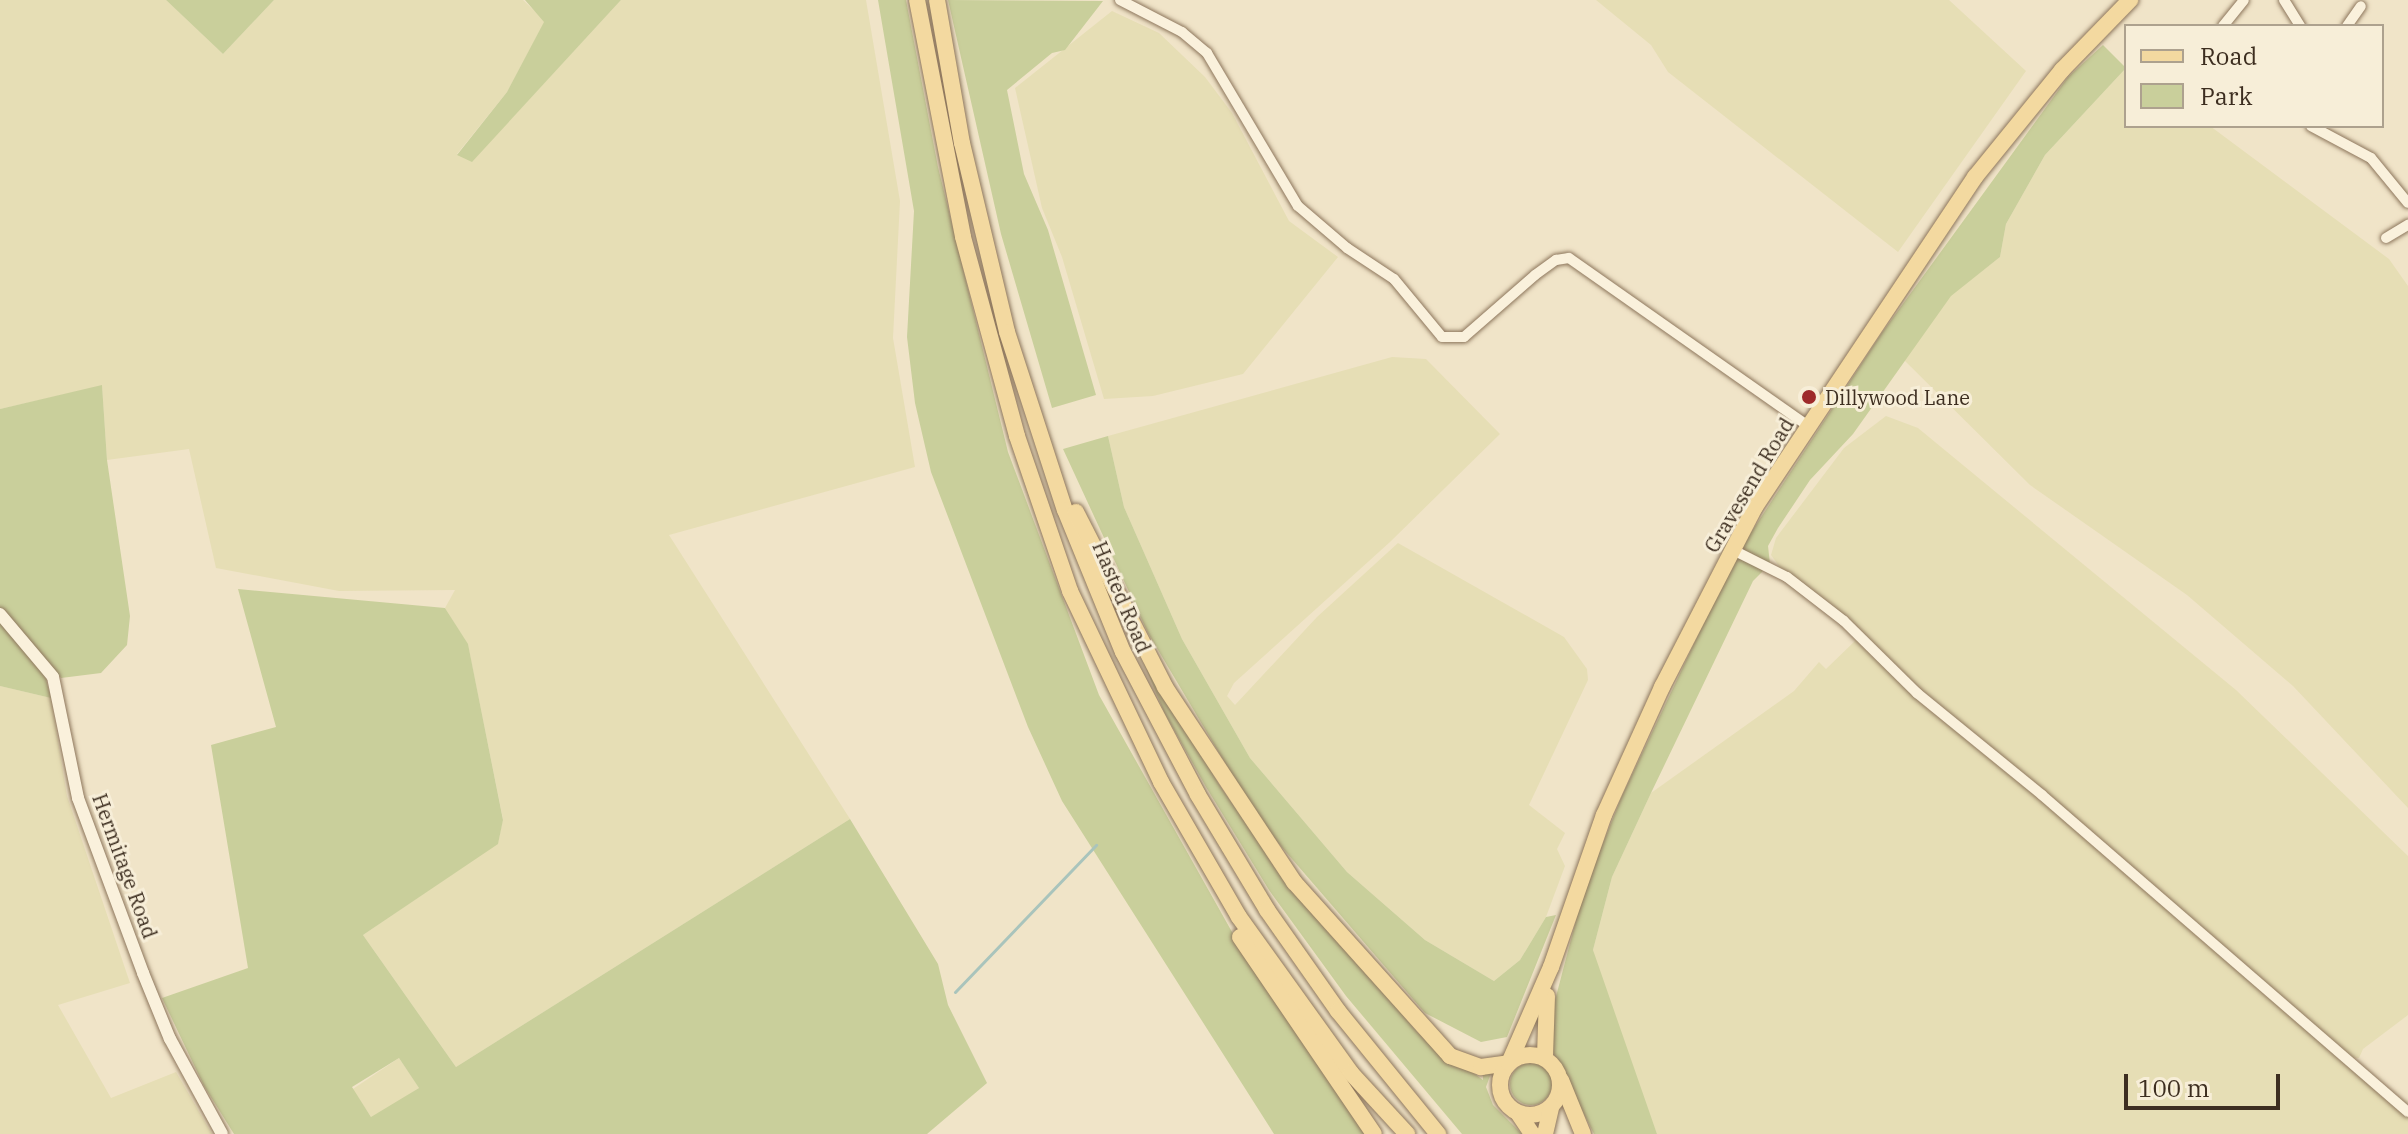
<!DOCTYPE html>
<html>
<head>
<meta charset="utf-8">
<style>
	body { margin:0 }
	#map { position:relative; width:2408px; height:1134px; overflow:hidden; background:#f0e4c8; font-family:"IBM Plex Serif",serif }
	div>[style] { position:absolute }
	.farmland>* { inset:0; background:#e6deb5; transform-origin:0 0 }
	.green>* { inset:0; background:#c9cf9b }
	.round { border-radius:50% }
	.stream>* { height:3px; margin:-1.5px; padding:0 1.5px; transform-origin:1.5px; border-radius:1.5px; background:#a9c4bc }
	.roads { filter:drop-shadow(0 0 2px #8d765c) drop-shadow(0 0 2px #8d765c) }
	.minor>* { height:10px; margin:-5px; padding:0 5px; transform-origin:5px; border-radius:5px; background:#faf1dc }
	.tertiary>* { height:12px; margin:-6px; padding:0 6px; transform-origin:6px; border-radius:6px; background:#faf1dc }
	.primary>* { height:16px; margin:-8px; padding:0 8px; transform-origin:8px; border-radius:8px; background:#f3d9a0 }
	.primary>.ring { margin:-8px; padding:0; box-sizing:content-box; background:none; border:16px solid #f3d9a0; border-radius:50% }
	.dots>* { width:22px; height:22px; translate:-50% -50%; box-sizing:border-box; border:4px solid #f7eed8; border-radius:50% }
	span { translate:-50% -50%; white-space:nowrap; text-align:center; line-height:1.15; -webkit-text-stroke:6px #f7eed8; paint-order:stroke }
	.poi-label { font-size:20px; color:#3d2e20 }
	.left { translate:0 -50%; text-align:left }
	.street-label { font-size:20px; color:#3d2e20 }
	.legend { position:absolute; left:2124px; top:24px; width:260px; height:104px; box-sizing:border-box; background:#f7eed8; border:2px solid #ada18e; margin:0; padding:10px 14px; list-style:none; font-size:24px; color:#3d2e20 }
	.legend li { display:flex; align-items:center; gap:16px; height:40px }
	.legend b { width:40px; border:2px solid #ada18e }
	.scale { position:absolute; left:2124px; top:1074px; width:156px; height:36px; box-sizing:border-box; border:4px solid #3d2e20; border-top:0; padding-left:10px; font-size:24px; line-height:28px; white-space:nowrap; color:#3d2e20; -webkit-text-stroke:6px #f7eed8; paint-order:stroke }
</style>
</head>
<body>
<div id="map">
	<div class="farmland">
		<i style="clip-path:polygon(0 0,166px 0,223px 54px,274px 0,523px 0,545px 21px,507px 92px,457px 154px,473px 160px,621px 0,866px 0,900px 201px,893px 338px,915px 467px,669px 535px,850px 819px,456px 1067px,363px 935px,498px 843px,503px 819px,468px 645px,445px 608px,455px 590px,339px 591px,216px 568px,189px 449px,107px 460px,102px 386px,0 409px)"></i>
		<i style="clip-path:polygon(1596px 0,1949px 0,2026px 71px,1898px 252px,1668px 72px,1651px 45px)"></i>
		<i style="clip-path:polygon(1112px 11px,1159px 33px,1205px 77px,1232px 113px,1289px 221px,1338px 257px,1243px 374px,1153px 396px,1104px 399px,1062px 257px,1042px 208px,1015px 88px)"></i>
		<i style="clip-path:polygon(2126px 68px,2126px 126px,2210px 126px,2389px 259px,2408px 286px,2408px 808px,2293px 686px,2187px 595px,2030px 485px,1903px 359px,1951px 295px,2000px 257px,2006px 224px,2045px 155px)"></i>
		<i style="clip-path:polygon(1392px 357px,1426px 359px,1500px 434px,1390px 542px,1234px 683px,1227px 696px,1235px 705px,1317px 617px,1398px 543px,1564px 637px,1587px 669px,1588px 680px,1529px 805px,1565px 833px,1557px 849px,1565px 866px,1546px 917px,1520px 960px,1494px 981px,1425px 940px,1347px 872px,1250px 758px,1182px 639px,1124px 507px,1108px 436px)"></i>
		<i style="clip-path:polygon(1886px 416px,1918px 428px,2236px 690px,2408px 856px,2408px 1015px,2363px 1049px,2359px 1058px,2349px 1059px,1881px 655px,1834px 606px,1784px 573px,1771px 555px,1776px 538px,1844px 448px)"></i>
		<i style="clip-path:polygon(1856px 640px,2408px 1112px,2408px 1134px,1657px 1134px,1601px 987px,1593px 950px,1612px 877px,1651px 793px,1794px 691px,1819px 662px,1826px 669px)"></i>
		<i style="clip-path:polygon(0 686px,51px 698px,67px 796px,130px 983px,58px 1005px,111px 1098px,176px 1072px,212px 1134px,0 1134px)"></i>
		<i style="left:399px;top:1058px;width:36px;height:56px;rotate:56deg"></i>
	</div>
	<div class="green">
		<i style="clip-path:polygon(166px 0,274px 0,223px 54px)"></i>
		<i style="clip-path:polygon(525px 0,621px 0,472px 162px,457px 155px,507px 92px,544px 22px)"></i>
		<i style="clip-path:polygon(878px 0,906px 0,938px 167px,1008px 452px,1099px 695px,1250px 964px,1368px 1134px,1274px 1134px,1062px 801px,1028px 727px,931px 472px,915px 403px,907px 337px,914px 211px)"></i>
		<i style="clip-path:polygon(948px 0,1103px 1px,1065px 50px,1052px 53px,1007px 90px,1024px 174px,1048px 230px,1096px 395px,1052px 408px,1001px 234px)"></i>
		<i style="clip-path:polygon(2103px 45px,2126px 68px,2045px 155px,2006px 224px,2000px 257px,1951px 296px,1853px 434px,1810px 480px,1778px 528px,1768px 546px,1770px 564px,1753px 581px,1651px 793px,1612px 877px,1593px 950px,1657px 1134px,1594px 1134px,1552px 1050px,1553px 1008px,1584px 890px,1622px 796px,1735px 557px,1881px 334px,2068px 77px)"></i>
		<i style="clip-path:polygon(102px 385px,107px 460px,130px 616px,127px 645px,101px 673px,61px 678px,0 608px,0 409px)"></i>
		<i style="clip-path:polygon(1108px 436px,1124px 507px,1182px 639px,1250px 758px,1347px 872px,1425px 940px,1494px 981px,1520px 960px,1546px 917px,1556px 915px,1507px 1037px,1481px 1042px,1425px 1013px,1260px 822px,1148px 633px,1063px 449px)"></i>
		<i style="clip-path:polygon(evenodd,238px 589px,445px 608px,468px 644px,503px 820px,498px 844px,363px 935px,456px 1067px,850px 819px,938px 964px,948px 1005px,987px 1083px,927px 1134px,234px 1134px,204px 1086px,162px 998px,248px 968px,211px 745px,276px 727px,238px 589px,399px 1058px,419px 1088px,371px 1117px,352px 1087px,399px 1058px)"></i>
		<i style="clip-path:polygon(0 621px,43px 668px,51px 698px,0 686px)"></i>
		<i style="clip-path:polygon(1131px 632px,1218px 783px,1272px 861px,1418px 1033px,1483px 1080px,1483px 1071px,1492px 1070px,1486px 1087px,1493px 1105px,1522px 1134px,1462px 1134px,1346px 996px,1269px 890px,1206px 787px,1164px 712px)"></i>
		<i class="round" style="left:1510px;top:1063px;width:42px;height:42px"></i>
	</div>
	<div class="stream">
		<i style="left:955px;top:992px;width:204px;rotate:-46.2deg"></i>
	</div>
	<div class="roads">
		<div class="minor">
			<i style="left:1120px;top:0;width:70px;rotate:27.3deg"></i>
			<i style="left:1182px;top:32px;width:33px;rotate:40deg"></i>
			<i style="left:1207px;top:53px;width:178px;rotate:59.3deg"></i>
			<i style="left:1298px;top:206px;width:65px;rotate:40.6deg"></i>
			<i style="left:1347px;top:248px;width:56px;rotate:33.4deg"></i>
			<i style="left:1394px;top:279px;width:75px;rotate:50.4deg"></i>
			<i style="left:1442px;top:337px;width:22px"></i>
			<i style="left:1464px;top:337px;width:94px;rotate:-41.1deg"></i>
			<i style="left:1535px;top:275px;width:26px;rotate:-36deg"></i>
			<i style="left:1556px;top:260px;width:13px;rotate:-9deg"></i>
			<i style="left:1569px;top:258px;width:291px;rotate:35.1deg"></i>
			<i style="left:2284px;top:0;width:31px;rotate:58deg"></i>
			<i style="left:2223px;top:26px;width:33px;rotate:-51deg"></i>
			<i style="left:2347px;top:26px;width:24px;rotate:-55deg"></i>
			<i style="left:2311px;top:126px;width:68px;rotate:28.1deg"></i>
			<i style="left:2371px;top:158px;width:58px;rotate:50.6deg"></i>
			<i style="left:2386px;top:238px;width:26px;rotate:-31deg"></i>
			<i style="left:1733px;top:550px;width:60px;rotate:26.6deg"></i>
			<i style="left:1787px;top:577px;width:72px;rotate:37.7deg"></i>
			<i style="left:1844px;top:621px;width:103px;rotate:44.6deg"></i>
			<i style="left:1917px;top:693px;width:161px;rotate:39.2deg"></i>
			<i style="left:2042px;top:795px;width:484px;rotate:40.9deg"></i>
		</div>
		<div class="tertiary">
			<i style="left:0;top:614px;width:82px;rotate:49.9deg"></i>
			<i style="left:53px;top:677px;width:124px;rotate:78.3deg"></i>
			<i style="left:78px;top:798px;width:187px;rotate:69.6deg"></i>
			<i style="left:143px;top:973px;width:71px;rotate:67.8deg"></i>
			<i style="left:170px;top:1039px;width:108px;rotate:61.3deg"></i>
		</div>
		<div class="primary">
			<i style="left:917px;top:0;width:241px;rotate:79deg"></i>
			<i style="left:963px;top:237px;width:206px;rotate:74.8deg"></i>
			<i style="left:1017px;top:436px;width:164px;rotate:71.1deg"></i>
			<i style="left:1070px;top:591px;width:212px;rotate:64.5deg"></i>
			<i style="left:1161px;top:782px;width:156px;rotate:60deg"></i>
			<i style="left:1239px;top:917px;width:192px;rotate:54.3deg"></i>
			<i style="left:1351px;top:1073px;width:83px;rotate:47.4deg"></i>
			<i style="left:937px;top:0;width:145px;rotate:80.1deg"></i>
			<i style="left:962px;top:143px;width:194px;rotate:76.6deg"></i>
			<i style="left:1007px;top:332px;width:187px;rotate:72deg"></i>
			<i style="left:1065px;top:510px;width:153px;rotate:67.8deg"></i>
			<i style="left:1123px;top:652px;width:161px;rotate:62.3deg"></i>
			<i style="left:1198px;top:795px;width:134px;rotate:59deg"></i>
			<i style="left:1267px;top:910px;width:123px;rotate:54.9deg"></i>
			<i style="left:1338px;top:1011px;width:159px;rotate:50.9deg"></i>
			<i style="left:1076px;top:512px;width:196px;rotate:63deg"></i>
			<i style="left:1165px;top:687px;width:234px;rotate:56.5deg"></i>
			<i style="left:1294px;top:882px;width:234px;rotate:48.1deg"></i>
			<i style="left:1450px;top:1056px;width:33px;rotate:20deg"></i>
			<i style="left:1481px;top:1067px;width:28px;rotate:-8deg"></i>
			<i style="left:1240px;top:937px;width:238px;rotate:55.8deg"></i>
			<i class="ring" style="left:1500px;top:1055px;width:44px;height:44px"></i>
			<i style="left:1545px;top:1056px;width:60px;rotate:-88.1deg"></i>
			<i style="left:1509px;top:1063px;width:105px;rotate:-66.4deg"></i>
			<i style="left:1551px;top:967px;width:161px;rotate:-70.8deg"></i>
			<i style="left:1604px;top:815px;width:141px;rotate:-65.6deg"></i>
			<i style="left:1662px;top:687px;width:203px;rotate:-62.7deg"></i>
			<i style="left:1755px;top:507px;width:397px;rotate:-56.3deg"></i>
			<i style="left:1975px;top:177px;width:138px;rotate:-50.9deg"></i>
			<i style="left:2062px;top:70px;width:98px;rotate:-45.8deg"></i>
			<i style="left:1561px;top:1080px;width:58px;rotate:67.8deg"></i>
			<i style="left:1518px;top:1113px;width:25px;rotate:56deg"></i>
			<i style="left:1545px;top:1134px;width:28px;rotate:-77deg"></i>
		</div>
	</div>
	<div class="dots">
		<i style="left:1809px;top:397px;background:#9e2a2b"></i>
	</div>
	<div class="poi-label">
		<span class="left" style="left:1825px;top:397px">Dillywood Lane</span>
	</div>
	<div class="street-label">
		<span style="left:1749px;top:485px;rotate:-59deg">Gravesend Road</span>
		<span style="left:1122px;top:597px;rotate:67deg">Hasted Road</span>
		<span style="left:125px;top:866px;rotate:70deg">Hermitage Road</span>
	</div>
	<ul class="legend">
	<li><b style="height:10px;background:#f3d9a0"></b>Road</li>
	<li><b style="height:22px;background:#c9cf9b"></b>Park</li>
	</ul>
	<div class="scale">100 m</div>
</div>
</body>
</html>
